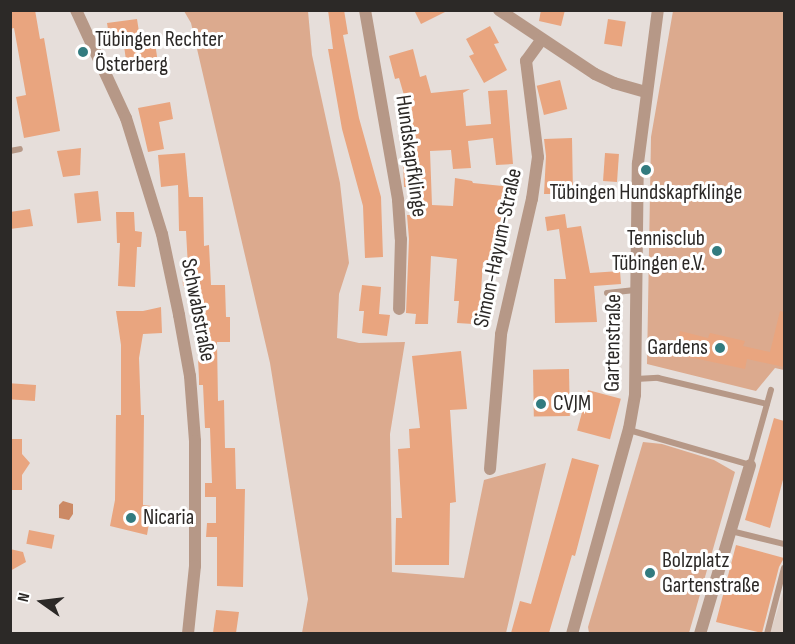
<!DOCTYPE html>
<html>
<head>
<meta charset="utf-8">
<style>
	body { margin:0 }
	#map { position:relative; width:795px; height:644px; overflow:hidden; background:#e6deda; font-family:"Sofia Sans Condensed",sans-serif }
	div>[style] { position:absolute }
	.built>* { inset:0; background:#dfd1c9 }
	.green>* { inset:0; background:#dcaa8e }
	.water>* { inset:0; background:#cc8a65 }
	.building>* { inset:0; background:#e9a57f; transform-origin:0 0 }
	.service>* { height:6px; margin:-3px; padding:0 3px; transform-origin:3px; border-radius:3px; background:#b69887 }
	.minor>* { height:12px; margin:-6px; padding:0 6px; transform-origin:6px; border-radius:6px; background:#b69887 }
	.dots>* { width:16px; height:16px; translate:-50% -50%; box-sizing:border-box; border:3px solid #fff; border-radius:50% }
	span { translate:-50% -50%; white-space:nowrap; text-align:center; line-height:1.15; -webkit-text-stroke:6px #fff; paint-order:stroke }
	.poi-label { font-size:22px; color:#2c2927 }
	.left { translate:0 -50%; text-align:left }
	.right { translate:-100% -50%; text-align:right }
	.street-label { font-size:22px; color:#2c2927 }
	.frame { position:absolute; inset:0; border:12px solid #2c2927; pointer-events:none }
	.north { position:absolute; left:12px; top:572px; width:60px; height:60px; -webkit-text-stroke:4px #fff; paint-order:stroke; rotate:284deg; font-size:16px; font-weight:700; line-height:24px; text-align:center; color:#2c2927 }
	.north::after { content:''; display:block; margin:auto; width:21px; height:27px; background:#2c2927; clip-path:polygon(50% 0,100% 100%,50% 72%,0 100%) }
</style>
</head>
<body>
<div id="map">
	<div class="built">
		<i style="clip-path:polygon(784px 589px,784px 633px,770px 633px,777px 612px)"></i>
	</div>
	<div class="green">
		<i style="clip-path:polygon(184px 11px,308px 11px,312px 55px,340px 183px,349px 263px,339px 294px,337px 338px,359px 343px,405px 342px,390px 434px,392px 572px,464px 578px,484px 480px,546px 463px,506px 633px,302px 633px,308px 599px,270px 363px,191px 23px)"></i>
		<i style="clip-path:polygon(673px 11px,784px 11px,784px 370px,775px 368px,756px 391px,647px 364px,651px 137px)"></i>
		<i style="clip-path:polygon(643px 442px,662px 444px,714px 460px,735px 472px,689px 633px,589px 633px,588px 627px)"></i>
	</div>
	<div class="water">
		<i style="clip-path:polygon(63px 501px,73px 504px,73px 514px,69px 520px,59px 518px,59px 505px)"></i>
	</div>
	<div class="building">
		<i style="clip-path:polygon(10px 10px,35px 10px,40px 39px,44px 38px,60px 131px,24px 138px,16px 97px,26px 95px,14px 28px,10px 29px)"></i>
		<i style="clip-path:polygon(328px 10px,344px 10px,348px 34px,343px 35px,359px 118px,381px 197px,383px 257px,365px 258px,363px 206px,342px 129px,328px 49px,333px 49px)"></i>
		<i style="clip-path:polygon(414px 10px,449px 10px,421px 24px)"></i>
		<i style="clip-path:polygon(541px 10px,565px 10px,561px 26px,539px 21px)"></i>
		<i style="clip-path:polygon(137px 19px,141px 45px,155px 43px,158px 63px,127px 67px,124px 46px,111px 48px,107px 23px)"></i>
		<i style="left:608px;top:19px;width:18px;height:25px;rotate:9deg"></i>
		<i style="clip-path:polygon(490px 26px,499px 43px,494px 44px,507px 70px,484px 83px,469px 56px,474px 54px,466px 39px)"></i>
		<i style="clip-path:polygon(413px 49px,420px 77px,426px 75px,431px 93px,470px 89px,463px 93px,466px 126px,491px 124px,488px 91px,507px 90px,513px 164px,496px 165px,493px 138px,468px 141px,471px 168px,453px 169px,451px 150px,430px 151px,432px 205px,453px 206px,455px 178px,472px 181px,473px 183px,512px 187px,500px 265px,483px 262px,480px 305px,491px 305px,489px 325px,457px 323px,459px 301px,454px 301px,457px 259px,431px 256px,428px 324px,415px 324px,416px 314px,406px 313px,409px 239px,407px 215px,416px 215px,415px 187px,404px 187px,401px 109px,408px 109px,399px 78px,395px 79px,389px 56px)"></i>
		<i style="left:560px;top:80px;width:30px;height:24px;rotate:76deg"></i>
		<i style="clip-path:polygon(170px 102px,173px 119px,159px 122px,164px 149px,148px 152px,138px 108px)"></i>
		<i style="clip-path:polygon(572px 138px,573px 194px,544px 194px,546px 156px,544px 139px)"></i>
		<i style="clip-path:polygon(81px 148px,80px 175px,63px 177px,57px 151px)"></i>
		<i style="clip-path:polygon(185px 153px,189px 197px,203px 197px,204px 246px,209px 245px,211px 285px,225px 285px,226px 317px,230px 317px,230px 342px,217px 342px,218px 401px,224px 400px,225px 448px,235px 448px,236px 489px,245px 489px,243px 587px,217px 586px,217px 537px,206px 537px,207px 523px,216px 523px,216px 497px,205px 497px,205px 483px,212px 483px,210px 428px,205px 428px,203px 385px,199px 385px,199px 379px,198px 358px,205px 358px,205px 310px,200px 310px,200px 285px,183px 286px,182px 268px,188px 267px,186px 231px,179px 231px,178px 185px,161px 187px,158px 155px)"></i>
		<i style="left:605px;top:153px;width:14px;height:28px;rotate:4deg"></i>
		<i style="left:98px;top:191px;width:30px;height:24px;rotate:84deg"></i>
		<i style="clip-path:polygon(30px 209px,33px 226px,10px 229px,10px 212px)"></i>
		<i style="clip-path:polygon(116px 212px,134px 212px,135px 231px,142px 232px,141px 247px,137px 247px,135px 287px,118px 286px,120px 243px,117px 243px)"></i>
		<i style="clip-path:polygon(565px 214px,567px 228px,581px 226px,590px 273px,620px 271px,621px 284px,594px 286px,597px 322px,555px 323px,554px 279px,566px 279px,559px 229px,547px 231px,545px 217px)"></i>
		<i style="clip-path:polygon(362px 285px,381px 287px,379px 314px,390px 315px,387px 336px,362px 333px,364px 311px,359px 311px)"></i>
		<i style="clip-path:polygon(161px 307px,162px 333px,143px 334px,139px 358px,141px 415px,144px 415px,143px 505px,152px 506px,147px 535px,110px 526px,115px 500px,116px 415px,121px 415px,121px 345px,116px 311px,143px 311px)"></i>
		<i style="clip-path:polygon(780px 311px,784px 312px,784px 367px,747px 359px,745px 369px,675px 354px,680px 331px,708px 338px,710px 333px,745px 341px,743px 346px,770px 352px)"></i>
		<i style="clip-path:polygon(461px 351px,467px 409px,450px 410px,456px 502px,450px 503px,449px 565px,395px 565px,396px 518px,402px 518px,398px 449px,410px 448px,409px 429px,420px 428px,412px 356px)"></i>
		<i style="left:569px;top:369px;width:47px;height:36px;rotate:89deg"></i>
		<i style="left:36px;top:385px;width:16px;height:26px;rotate:94deg"></i>
		<i style="left:588px;top:390px;width:34px;height:42px;rotate:15deg"></i>
		<i style="clip-path:polygon(774px 418px,784px 421px,784px 476px,770px 528px,745px 520px)"></i>
		<i style="clip-path:polygon(10px 439px,22px 439px,22px 454px,30px 463px,22px 475px,22px 490px,10px 490px)"></i>
		<i style="clip-path:polygon(572px 458px,599px 465px,575px 556px,572px 555px,549px 633px,511px 633px,520px 601px,531px 604px)"></i>
		<i style="left:29px;top:530px;width:26px;height:14px;rotate:11deg"></i>
		<i style="clip-path:polygon(736px 545px,784px 558px,779px 567px,762px 633px,716px 622px)"></i>
		<i style="clip-path:polygon(10px 549px,23px 552px,26px 562px,10px 571px)"></i>
		<i style="clip-path:polygon(216px 610px,239px 612px,236px 633px,213px 633px)"></i>
	</div>
	<div class="service">
		<i style="left:10px;top:151px;width:10px;rotate:-11deg"></i>
		<i style="left:607px;top:293px;width:28px;rotate:-6deg"></i>
		<i style="left:636px;top:379px;width:22px;rotate:-3deg"></i>
		<i style="left:658px;top:378px;width:112px;rotate:13.4deg"></i>
		<i style="left:629px;top:430px;width:126px;rotate:16.1deg"></i>
		<i style="left:750px;top:465px;width:78px;rotate:-74.4deg"></i>
		<i style="left:731px;top:531px;width:55px;rotate:13.8deg"></i>
		<i style="left:767px;top:634px;width:68px;rotate:-75.6deg"></i>
	</div>
	<div class="minor">
		<i style="left:76px;top:10px;width:119px;rotate:65.2deg"></i>
		<i style="left:126px;top:118px;width:121px;rotate:72.8deg"></i>
		<i style="left:162px;top:234px;width:83px;rotate:78.1deg"></i>
		<i style="left:179px;top:315px;width:62px;rotate:79.8deg"></i>
		<i style="left:190px;top:376px;width:65px;rotate:85.6deg"></i>
		<i style="left:195px;top:441px;width:125px;rotate:90deg"></i>
		<i style="left:195px;top:566px;width:68px;rotate:95.9deg"></i>
		<i style="left:365px;top:10px;width:193px;rotate:80.1deg"></i>
		<i style="left:398px;top:200px;width:39px;rotate:86deg"></i>
		<i style="left:401px;top:239px;width:70px;rotate:91.6deg"></i>
		<i style="left:499px;top:10px;width:115px;rotate:33.7deg"></i>
		<i style="left:595px;top:74px;width:21px;rotate:25deg"></i>
		<i style="left:614px;top:83px;width:33px;rotate:16deg"></i>
		<i style="left:490px;top:469px;width:135px;rotate:-85.3deg"></i>
		<i style="left:501px;top:334px;width:139px;rotate:-77.1deg"></i>
		<i style="left:532px;top:199px;width:42px;rotate:-81.9deg"></i>
		<i style="left:538px;top:157px;width:97px;rotate:-97.1deg"></i>
		<i style="left:526px;top:61px;width:26px;rotate:-54deg"></i>
		<i style="left:572px;top:634px;width:213px;rotate:-74.5deg"></i>
		<i style="left:629px;top:429px;width:35px;rotate:-80deg"></i>
		<i style="left:635px;top:395px;width:232px;rotate:-89.3deg"></i>
		<i style="left:638px;top:163px;width:154px;rotate:-82.6deg"></i>
		<i style="left:700px;top:634px;width:176px;rotate:-73.5deg"></i>
	</div>
	<div class="dots">
		<i style="left:83px;top:52px;background:#327b7f"></i>
		<i style="left:646px;top:170px;background:#327b7f"></i>
		<i style="left:717px;top:251px;background:#327b7f"></i>
		<i style="left:720px;top:348px;background:#327b7f"></i>
		<i style="left:541px;top:404px;background:#327b7f"></i>
		<i style="left:131px;top:518px;background:#327b7f"></i>
		<i style="left:650px;top:573px;background:#327b7f"></i>
	</div>
	<div class="poi-label">
		<span class="left" style="left:95px;top:52px">Tübingen Rechter<br>Österberg</span>
		<span style="left:646px;top:193px">Tübingen Hundskapfklinge</span>
		<span class="right" style="left:705px;top:251px">Tennisclub<br>Tübingen e.V.</span>
		<span class="right" style="left:708px;top:348px">Gardens</span>
		<span class="left" style="left:553px;top:404px">CVJM</span>
		<span class="left" style="left:143px;top:518px">Nicaria</span>
		<span class="left" style="left:662px;top:573px">Bolzplatz<br>Gartenstraße</span>
	</div>
	<div class="street-label">
		<span style="left:411px;top:156px;rotate:82deg">Hundskapfklinge</span>
		<span style="left:498px;top:248px;rotate:-78deg">Simon-Hayum-Straße</span>
		<span style="left:198px;top:310px;rotate:79deg">Schwabstraße</span>
		<span style="left:613px;top:343px;rotate:-89deg">Gartenstraße</span>
	</div>
	<div class="frame"></div>
	<div class="north">N</div>
</div>
</body>
</html>
